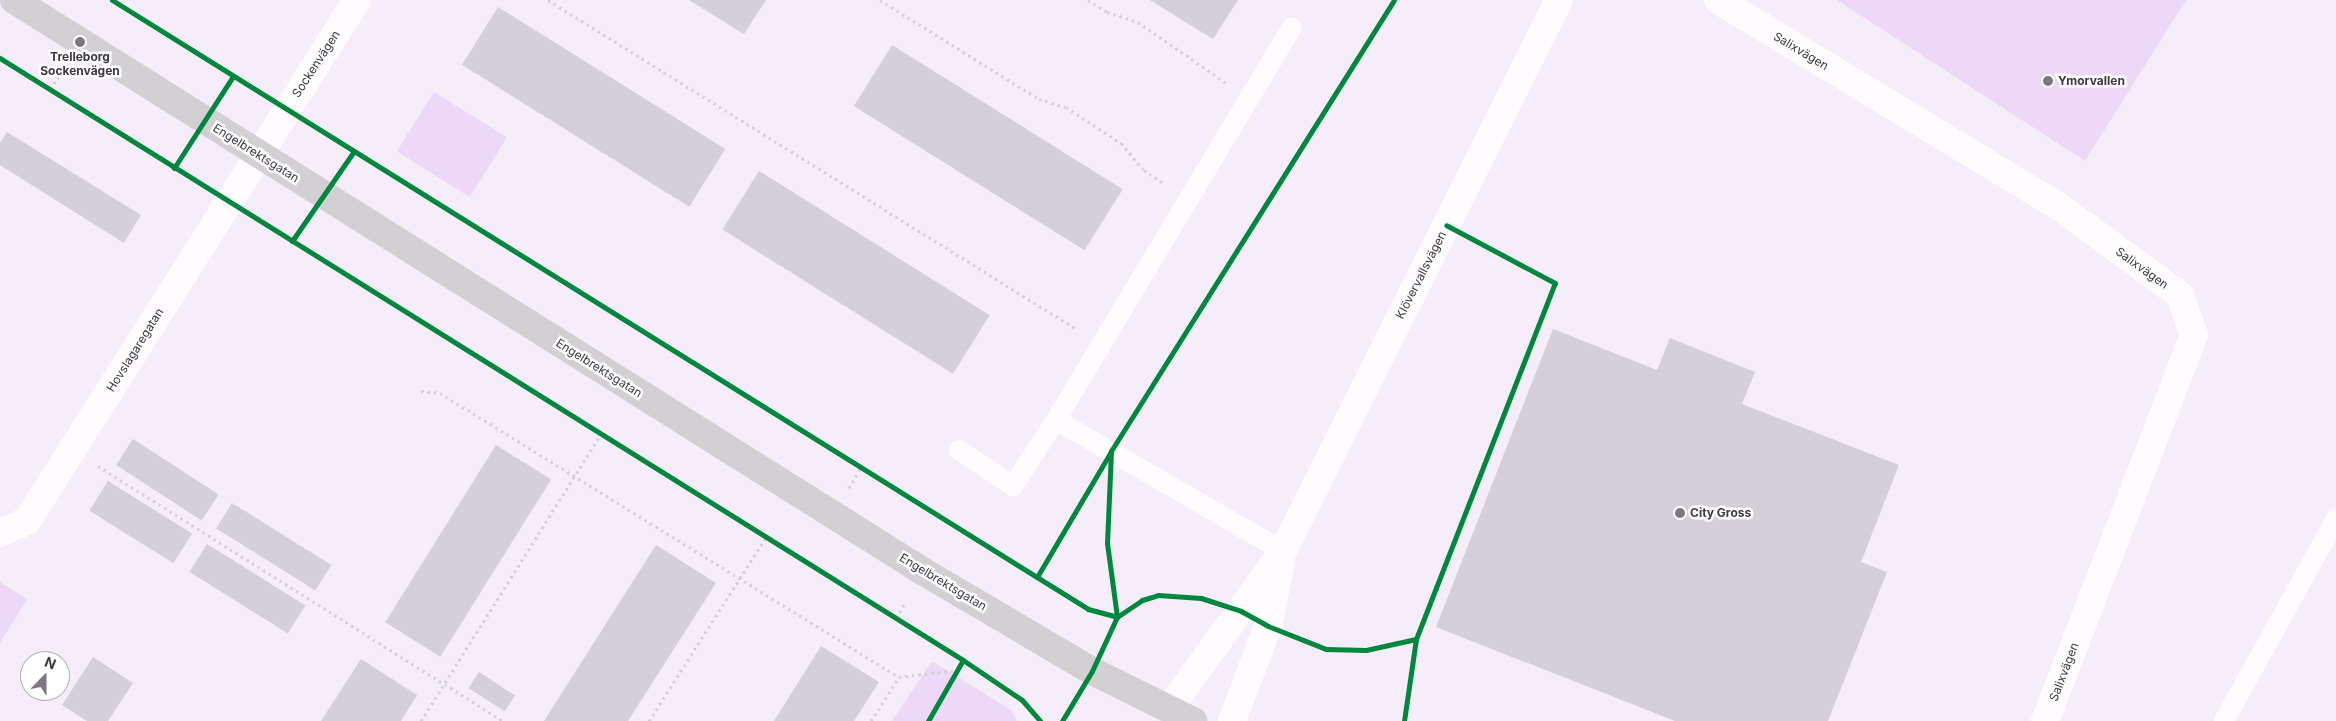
<!DOCTYPE html>
<html>
<head>
<meta charset="utf-8">
<style>
  body { margin:0 }
  #map { position:relative; width:2336px; height:721px; overflow:hidden; background:#f5edf9; font-family:Inter,sans-serif }
  div>[style] { position:absolute }
  .green>* { inset:0; background:#edd8f8; transform-origin:0 0 }
  .building>* { inset:0; background:#d5cfd8; transform-origin:0 0 }
  .path>* { height:3px; margin-top:-1.5px; transform-origin:0; background:repeating-linear-gradient(90deg,#d4d1d5 0 2.5px,transparent 0 6.5px) }
  .lane>* { height:20px; margin:-10px; padding:0 10px; transform-origin:10px; border-radius:10px; background:#fefcfe }
  .street>* { height:28px; margin:-14px; padding:0 14px; transform-origin:14px; border-radius:14px; background:#fefcfe }
  .secondary>* { height:28px; margin:-14px; padding:0 14px; transform-origin:14px; border-radius:14px; background:#d3d0d4 }
  .cycleway>* { height:5px; margin:-2.5px; padding:0 2.5px; transform-origin:2.5px; border-radius:2.5px; background:#00873e }
  .dots>* { width:14px; height:14px; translate:-50% -50%; box-sizing:border-box; border:2px solid #fff; border-radius:50% }
  span { translate:-50% -50%; white-space:nowrap; text-align:center; line-height:1.15; -webkit-text-stroke:5px #fff; paint-order:stroke }
  .street-label { font-size:12px; color:#3e3841 }
  .poi-label { font-size:12px; color:#3e3841; font-weight:700 }
  .left { translate:0 -50%; text-align:left }
  .north { position:absolute; left:20px; top:651px; width:50px; height:50px; box-sizing:border-box; background:#fff; border:1px solid #b2afb3; border-radius:50%; rotate:22deg; font-size:14px; font-weight:700; line-height:20px; text-align:center; color:#3e3841 }
  .north::after { content:''; display:block; margin:auto; width:18px; height:22px; background:#7e7781; clip-path:polygon(50% 0,100% 100%,50% 72%,0 100%) }
</style>
</head>
<body>
<div id="map">
  <div class="green">
    <i style="clip-path:polygon(1837px 0,2186px 0,2085px 161px)"></i>
    <i style="left:434px;top:92px;width:86px;height:70px;rotate:32deg"></i>
    <i style="clip-path:polygon(0 582px,27px 599px,0 643px)"></i>
    <i style="clip-path:polygon(932px 661px,1011px 710px,1017px 721px,892px 721px)"></i>
  </div>
  <div class="building">
    <i style="clip-path:polygon(689px 0,766px 0,744px 34px)"></i>
    <i style="clip-path:polygon(1150px 0,1238px 0,1213px 39px)"></i>
    <i style="left:498px;top:7px;width:268px;height:68px;rotate:32deg"></i>
    <i style="left:892px;top:45px;width:272px;height:72px;rotate:32deg"></i>
    <i style="clip-path:polygon(7px 132px,141px 215px,124px 243px,0 165px,0 143px)"></i>
    <i style="left:759px;top:171px;width:272px;height:69px;rotate:32deg"></i>
    <i style="clip-path:polygon(1553px 329px,1657px 370px,1670px 338px,1755px 372px,1742px 404px,1899px 465px,1861px 562px,1887px 572px,1828px 721px,1675px 721px,1436px 627px)"></i>
    <i style="left:133px;top:439px;width:102px;height:31px;rotate:33deg"></i>
    <i style="left:496px;top:445px;width:65px;height:209px;rotate:32deg"></i>
    <i style="left:108px;top:481px;width:99px;height:35px;rotate:32deg"></i>
    <i style="left:232px;top:503px;width:117px;height:30px;rotate:32deg"></i>
    <i style="left:207px;top:544px;width:116px;height:33px;rotate:32deg"></i>
    <i style="clip-path:polygon(656px 545px,716px 583px,628px 721px,544px 721px)"></i>
    <i style="clip-path:polygon(821px 646px,879px 682px,854px 721px,774px 721px)"></i>
    <i style="clip-path:polygon(93px 657px,133px 683px,108px 721px,87px 721px,62px 705px)"></i>
    <i style="clip-path:polygon(361px 659px,417px 695px,401px 721px,321px 721px)"></i>
    <i style="left:479px;top:672px;width:43px;height:19px;rotate:33deg"></i>
  </div>
  <div class="path">
    <i style="left:548px;top:0;width:624px;rotate:31.91deg"></i>
    <i style="left:880px;top:0;width:187px;rotate:31.9deg"></i>
    <i style="left:1039px;top:99px;width:28px;rotate:17deg"></i>
    <i style="left:1066px;top:107px;width:66px;rotate:33.2deg"></i>
    <i style="left:1121px;top:143px;width:35px;rotate:50deg"></i>
    <i style="left:1144px;top:170px;width:25px;rotate:34deg"></i>
    <i style="left:1088px;top:0;width:22px;rotate:32deg"></i>
    <i style="left:1107px;top:12px;width:33px;rotate:18deg"></i>
    <i style="left:1138px;top:22px;width:107px;rotate:34.7deg"></i>
    <i style="left:50px;top:89px;width:25px;rotate:-56deg"></i>
    <i style="left:421px;top:391px;width:19px;rotate:6deg"></i>
    <i style="left:440px;top:393px;width:540px;rotate:31.75deg"></i>
    <i style="left:98px;top:466px;width:479px;rotate:32.2deg"></i>
    <i style="left:849px;top:488px;width:24px;rotate:-60deg"></i>
    <i style="left:896px;top:618px;width:17px;rotate:-59deg"></i>
    <i style="left:421px;top:721px;width:339px;rotate:-57.9deg"></i>
    <i style="left:649px;top:721px;width:218px;rotate:-57.5deg"></i>
    <i style="left:871px;top:721px;width:52px;rotate:-57.5deg"></i>
    <i style="left:899px;top:677px;width:58px;rotate:-6.9deg"></i>
  </div>
  <div class="lane">
    <i style="left:959px;top:450px;width:65px;rotate:33.7deg"></i>
    <i style="left:1013px;top:486px;width:79px;rotate:-56.9deg"></i>
    <i style="left:1283px;top:551px;width:262px;rotate:-150deg"></i>
    <i style="left:1056px;top:420px;width:458px;rotate:-59deg"></i>
    <i style="left:2224px;top:721px;width:231px;rotate:-61deg"></i>
  </div>
  <div class="street">
    <i style="left:1718px;top:0;width:398px;rotate:31.2deg"></i>
    <i style="left:2058px;top:206px;width:151px;rotate:36.1deg"></i>
    <i style="left:2180px;top:295px;width:42px;rotate:70.7deg"></i>
    <i style="left:2194px;top:335px;width:414px;rotate:111.1deg"></i>
    <i style="left:0;top:533px;width:30px;rotate:-24deg"></i>
    <i style="left:27px;top:521px;width:617px;rotate:-57.65deg"></i>
    <i style="left:1169px;top:709px;width:195px;rotate:-54.2deg"></i>
    <i style="left:1283px;top:551px;width:616px;rotate:-63.39deg"></i>
    <i style="left:1232px;top:721px;width:102px;rotate:-69.2deg"></i>
    <i style="left:1268px;top:626px;width:65px;rotate:-78.5deg"></i>
  </div>
  <div class="secondary">
    <i style="left:14px;top:0;width:1075px;rotate:32.15deg"></i>
    <i style="left:924px;top:572px;width:195px;rotate:30.5deg"></i>
    <i style="left:1092px;top:671px;width:113px;rotate:26.3deg"></i>
  </div>
  <div class="cycleway">
    <i style="left:112px;top:0;width:1150px;rotate:31.96deg"></i>
    <i style="left:1088px;top:609px;width:30px;rotate:15deg"></i>
    <i style="left:1117px;top:617px;width:30px;rotate:-34deg"></i>
    <i style="left:1142px;top:600px;width:17px;rotate:-17deg"></i>
    <i style="left:1158px;top:595px;width:43px;rotate:4deg"></i>
    <i style="left:1201px;top:598px;width:42px;rotate:18deg"></i>
    <i style="left:1241px;top:611px;width:31px;rotate:29deg"></i>
    <i style="left:1268px;top:626px;width:62px;rotate:21.6deg"></i>
    <i style="left:1326px;top:649px;width:40px;rotate:1.4deg"></i>
    <i style="left:1366px;top:650px;width:51px;rotate:-12.4deg"></i>
    <i style="left:0;top:58px;width:1136px;rotate:32.01deg"></i>
    <i style="left:963px;top:660px;width:71px;rotate:34.1deg"></i>
    <i style="left:1022px;top:700px;width:28px;rotate:49deg"></i>
    <i style="left:174px;top:168px;width:109px;rotate:-57.3deg"></i>
    <i style="left:292px;top:241px;width:109px;rotate:-55.4deg"></i>
    <i style="left:1037px;top:577px;width:144px;rotate:-59.5deg"></i>
    <i style="left:928px;top:721px;width:70px;rotate:-60.2deg"></i>
    <i style="left:1062px;top:721px;width:58px;rotate:-59deg"></i>
    <i style="left:1092px;top:671px;width:60px;rotate:-65.2deg"></i>
    <i style="left:1117px;top:617px;width:75px;rotate:-97.7deg"></i>
    <i style="left:1107px;top:543px;width:92px;rotate:-87.5deg"></i>
    <i style="left:1111px;top:451px;width:532px;rotate:-57.89deg"></i>
    <i style="left:1404px;top:721px;width:83px;rotate:-81.7deg"></i>
    <i style="left:1416px;top:639px;width:382px;rotate:-68.7deg"></i>
    <i style="left:1555px;top:283px;width:123px;rotate:-152deg"></i>
  </div>
  <div class="dots">
    <i style="left:80px;top:42px;background:#7e7781"></i>
    <i style="left:2048px;top:81px;background:#7e7781"></i>
    <i style="left:1680px;top:513px;background:#7e7781"></i>
  </div>
  <div class="street-label">
    <span style="left:1801px;top:51px;rotate:31deg">Salixvägen</span>
    <span style="left:316px;top:64px;rotate:-57deg">Sockenvägen</span>
    <span style="left:256px;top:153px;rotate:32deg">Engelbrektsgatan</span>
    <span style="left:2142px;top:268px;rotate:36deg">Salixvägen</span>
    <span style="left:1421px;top:275px;rotate:-63deg">Klövervallsvägen</span>
    <span style="left:135px;top:350px;rotate:-58deg">Hovslagaregatan</span>
    <span style="left:599px;top:368px;rotate:32deg">Engelbrektsgatan</span>
    <span style="left:943px;top:582px;rotate:31deg">Engelbrektsgatan</span>
    <span style="left:2064px;top:672px;rotate:-69deg">Salixvägen</span>
  </div>
  <div class="poi-label">
    <span style="left:80px;top:64px">Trelleborg<br>Sockenvägen</span>
    <span class="left" style="left:2058px;top:81px">Ymorvallen</span>
    <span class="left" style="left:1690px;top:513px">City Gross</span>
  </div>
  <div class="north">N</div>
</div>
</body>
</html>
